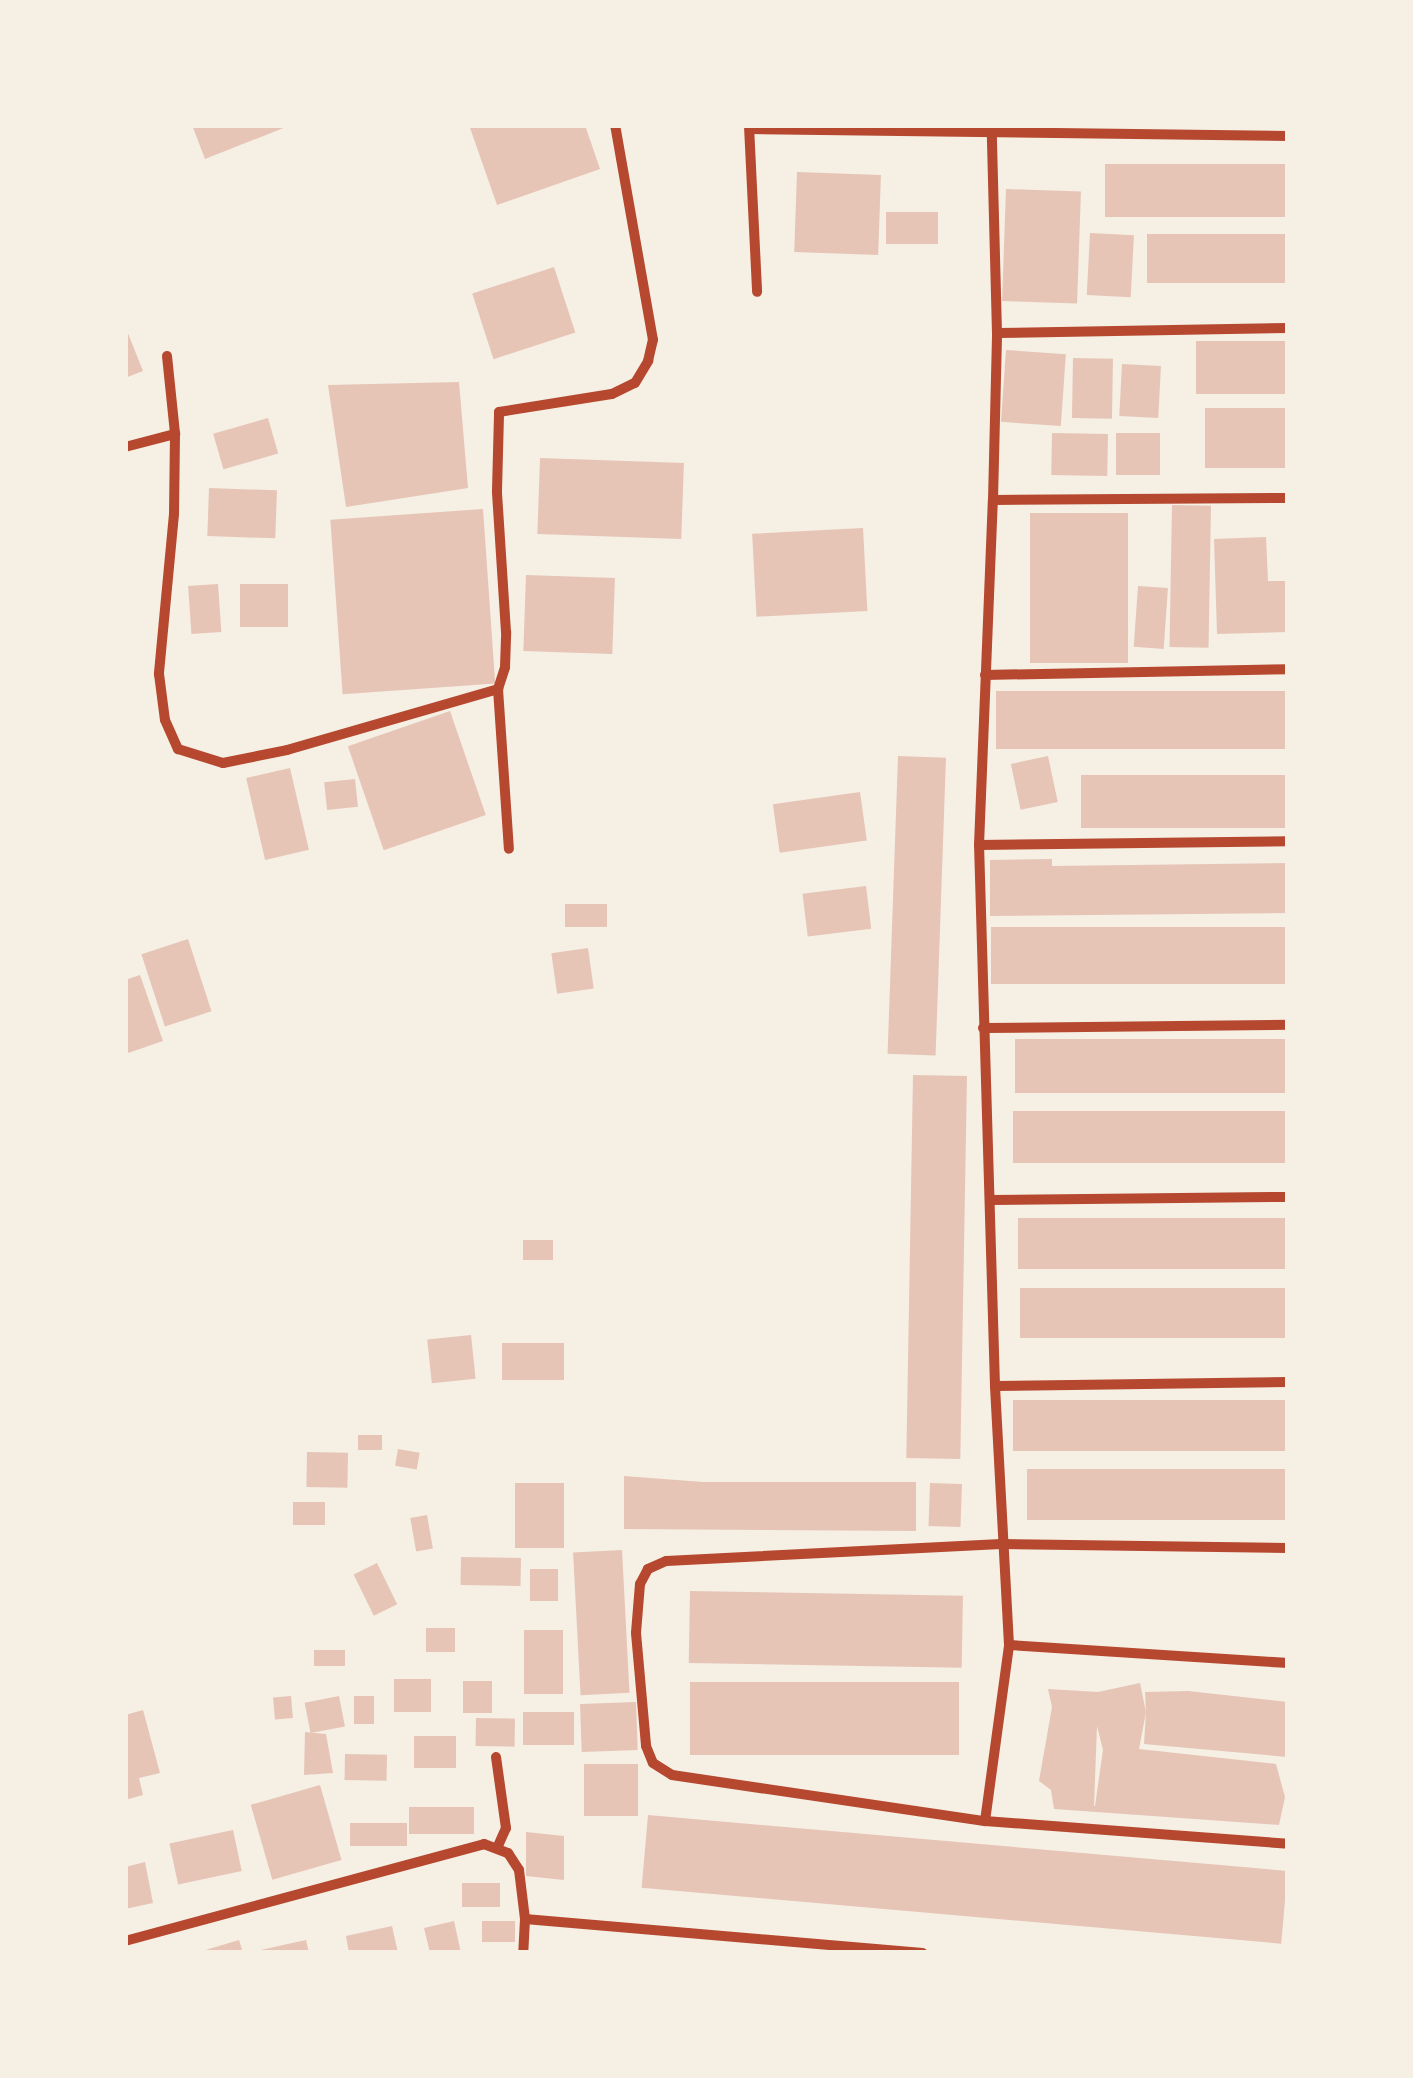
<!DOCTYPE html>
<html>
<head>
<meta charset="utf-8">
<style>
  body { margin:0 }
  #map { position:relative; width:1413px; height:2078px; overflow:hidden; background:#f6efe4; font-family:Commissioner,sans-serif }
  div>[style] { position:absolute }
  .building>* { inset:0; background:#e6c5b7; transform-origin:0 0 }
  .minor>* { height:10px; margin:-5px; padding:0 5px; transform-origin:5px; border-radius:5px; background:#b5482f }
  span { translate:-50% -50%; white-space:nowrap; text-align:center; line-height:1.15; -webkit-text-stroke:8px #f6efe4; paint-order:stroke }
  .frame { position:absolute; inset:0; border:128px solid #f6efe4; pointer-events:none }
</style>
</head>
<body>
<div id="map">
  <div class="building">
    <i style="clip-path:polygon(192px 125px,291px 125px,205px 159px)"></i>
    <i style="clip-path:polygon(469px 125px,585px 125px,600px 169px,497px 205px)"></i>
    <i style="left:1288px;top:164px;width:53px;height:183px;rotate:90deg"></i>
    <i style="left:797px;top:172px;width:84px;height:80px;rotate:2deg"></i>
    <i style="left:1006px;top:189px;width:75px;height:112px;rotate:2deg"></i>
    <i style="left:938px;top:212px;width:32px;height:52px;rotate:90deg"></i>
    <i style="left:1090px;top:233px;width:44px;height:62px;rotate:3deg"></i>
    <i style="left:1288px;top:234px;width:49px;height:141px;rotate:90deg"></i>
    <i style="left:554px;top:267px;width:69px;height:86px;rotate:72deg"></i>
    <i style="clip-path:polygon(125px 326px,143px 371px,125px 378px)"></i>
    <i style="left:1288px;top:341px;width:53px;height:92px;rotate:90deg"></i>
    <i style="left:1006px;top:350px;width:60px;height:72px;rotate:4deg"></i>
    <i style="left:1073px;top:358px;width:40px;height:60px;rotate:1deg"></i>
    <i style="left:1122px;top:364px;width:39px;height:52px;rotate:3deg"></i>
    <i style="clip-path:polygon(459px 382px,468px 488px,346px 507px,328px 385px)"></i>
    <i style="left:1288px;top:408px;width:60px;height:83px;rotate:90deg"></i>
    <i style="left:268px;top:418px;width:37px;height:57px;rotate:74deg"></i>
    <i style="left:1052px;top:433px;width:56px;height:42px;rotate:1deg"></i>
    <i style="left:1116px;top:433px;width:44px;height:42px"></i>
    <i style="left:540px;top:458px;width:144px;height:76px;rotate:2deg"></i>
    <i style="left:209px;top:488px;width:68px;height:48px;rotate:2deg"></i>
    <i style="left:1172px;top:505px;width:39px;height:142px;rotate:1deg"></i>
    <i style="left:483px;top:509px;width:175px;height:153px;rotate:86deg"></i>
    <i style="left:1030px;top:513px;width:98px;height:150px"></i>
    <i style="left:863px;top:528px;width:83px;height:111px;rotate:87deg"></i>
    <i style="clip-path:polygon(1266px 537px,1268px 581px,1288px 581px,1288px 632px,1217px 634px,1214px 539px)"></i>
    <i style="left:526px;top:575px;width:89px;height:76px;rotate:2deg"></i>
    <i style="left:218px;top:584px;width:48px;height:30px;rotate:86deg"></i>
    <i style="left:240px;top:584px;width:48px;height:43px"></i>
    <i style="left:1138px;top:586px;width:30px;height:61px;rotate:4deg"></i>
    <i style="left:996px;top:691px;width:292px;height:58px"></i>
    <i style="left:450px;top:711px;width:110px;height:108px;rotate:71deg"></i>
    <i style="left:898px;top:756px;width:48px;height:298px;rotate:2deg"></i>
    <i style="left:1048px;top:756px;width:47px;height:38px;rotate:78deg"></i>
    <i style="left:290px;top:768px;width:84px;height:45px;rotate:77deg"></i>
    <i style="left:1288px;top:775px;width:53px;height:207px;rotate:90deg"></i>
    <i style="left:355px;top:779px;width:28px;height:31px;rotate:84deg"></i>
    <i style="left:860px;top:792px;width:49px;height:88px;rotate:82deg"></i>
    <i style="clip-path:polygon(1052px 859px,1052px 866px,1288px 863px,1288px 913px,990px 916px,990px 860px)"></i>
    <i style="left:866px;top:886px;width:43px;height:64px;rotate:83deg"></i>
    <i style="left:565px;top:904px;width:42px;height:23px"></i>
    <i style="left:1288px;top:927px;width:57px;height:297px;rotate:90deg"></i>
    <i style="left:188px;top:939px;width:76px;height:49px;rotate:72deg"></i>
    <i style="left:588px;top:948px;width:41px;height:37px;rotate:82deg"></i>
    <i style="clip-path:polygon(140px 975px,163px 1041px,125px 1054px,125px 980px)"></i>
    <i style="left:1015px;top:1039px;width:273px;height:54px"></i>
    <i style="left:913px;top:1075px;width:54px;height:383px;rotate:1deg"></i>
    <i style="left:1013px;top:1111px;width:275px;height:52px"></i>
    <i style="left:1018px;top:1218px;width:270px;height:51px"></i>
    <i style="left:523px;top:1240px;width:30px;height:20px"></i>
    <i style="left:1020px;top:1288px;width:268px;height:50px"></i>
    <i style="left:471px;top:1335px;width:44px;height:44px;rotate:84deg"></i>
    <i style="left:502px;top:1343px;width:62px;height:37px"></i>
    <i style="left:1288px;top:1400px;width:51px;height:275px;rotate:90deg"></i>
    <i style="left:358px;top:1435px;width:24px;height:15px"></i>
    <i style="left:398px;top:1449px;width:22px;height:17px;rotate:10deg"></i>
    <i style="left:307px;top:1452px;width:41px;height:35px;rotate:1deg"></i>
    <i style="left:1027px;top:1469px;width:261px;height:51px"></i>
    <i style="clip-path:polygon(624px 1476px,703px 1482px,916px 1482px,916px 1531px,624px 1529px)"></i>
    <i style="left:515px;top:1483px;width:49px;height:65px"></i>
    <i style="left:930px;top:1483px;width:32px;height:43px;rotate:2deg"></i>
    <i style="left:293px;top:1502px;width:32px;height:23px"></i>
    <i style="left:427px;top:1515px;width:34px;height:17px;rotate:80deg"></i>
    <i style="left:622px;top:1550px;width:143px;height:49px;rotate:87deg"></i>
    <i style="left:461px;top:1557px;width:60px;height:28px;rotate:1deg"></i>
    <i style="left:377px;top:1563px;width:46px;height:26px;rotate:64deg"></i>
    <i style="left:530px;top:1569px;width:28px;height:32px"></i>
    <i style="left:690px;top:1591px;width:273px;height:72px;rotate:1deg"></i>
    <i style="left:426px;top:1628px;width:29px;height:24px"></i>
    <i style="left:524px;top:1630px;width:39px;height:64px"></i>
    <i style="left:314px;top:1650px;width:31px;height:16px"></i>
    <i style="left:394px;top:1679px;width:37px;height:33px"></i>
    <i style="left:463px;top:1681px;width:29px;height:32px"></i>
    <i style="left:690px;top:1682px;width:269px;height:73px"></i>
    <i style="clip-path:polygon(evenodd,1140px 1683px,1146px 1712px,1145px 1692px,1188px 1691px,1288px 1702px,1288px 1757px,1144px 1744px,1146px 1712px,1139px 1749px,1276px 1764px,1285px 1797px,1279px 1825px,1054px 1809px,1051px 1790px,1039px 1781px,1052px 1707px,1048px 1689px,1098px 1692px,1140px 1683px,1097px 1726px,1103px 1750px,1095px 1806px,1094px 1806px,1097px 1726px)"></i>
    <i style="left:291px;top:1696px;width:22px;height:18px;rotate:85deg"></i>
    <i style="left:339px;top:1696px;width:31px;height:35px;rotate:79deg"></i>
    <i style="left:354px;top:1696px;width:20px;height:28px"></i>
    <i style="left:636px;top:1702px;width:48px;height:56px;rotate:88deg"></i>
    <i style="clip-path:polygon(143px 1710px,160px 1773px,139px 1778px,143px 1795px,125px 1800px,125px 1715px)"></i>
    <i style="left:523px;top:1712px;width:51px;height:33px"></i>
    <i style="left:476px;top:1718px;width:39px;height:28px;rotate:1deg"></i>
    <i style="clip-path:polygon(305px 1732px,326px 1734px,333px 1773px,304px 1775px)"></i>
    <i style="left:414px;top:1736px;width:42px;height:32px"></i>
    <i style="left:345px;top:1754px;width:42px;height:26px;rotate:1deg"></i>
    <i style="left:584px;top:1764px;width:54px;height:52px"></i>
    <i style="left:320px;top:1785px;width:78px;height:72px;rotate:74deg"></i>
    <i style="left:409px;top:1807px;width:65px;height:27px"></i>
    <i style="left:648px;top:1815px;width:642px;height:73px;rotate:5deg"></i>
    <i style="left:350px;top:1823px;width:57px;height:23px"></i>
    <i style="left:233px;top:1830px;width:42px;height:65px;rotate:78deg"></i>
    <i style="clip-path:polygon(526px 1832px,564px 1836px,564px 1880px,526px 1876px)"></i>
    <i style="clip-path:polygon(145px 1862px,153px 1903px,125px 1909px,125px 1867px)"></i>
    <i style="left:462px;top:1883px;width:38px;height:24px"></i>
    <i style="clip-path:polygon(454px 1921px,461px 1953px,430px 1953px,424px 1928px)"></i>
    <i style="left:482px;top:1921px;width:33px;height:21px"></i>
    <i style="clip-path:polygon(392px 1926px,398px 1953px,349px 1953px,346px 1936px)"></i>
    <i style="clip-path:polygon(239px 1940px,243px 1953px,199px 1953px,199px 1952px)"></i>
    <i style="clip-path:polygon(306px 1940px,309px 1953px,257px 1953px,256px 1951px)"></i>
  </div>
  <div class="minor">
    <i style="left:749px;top:126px;width:166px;rotate:87.2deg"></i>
    <i style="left:750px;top:129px;width:538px;rotate:0.75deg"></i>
    <i style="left:997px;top:333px;width:291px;rotate:-1deg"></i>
    <i style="left:167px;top:356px;width:78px;rotate:84.1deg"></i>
    <i style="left:175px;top:434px;width:80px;rotate:90.7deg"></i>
    <i style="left:174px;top:514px;width:161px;rotate:95.4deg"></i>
    <i style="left:159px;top:674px;width:46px;rotate:82.6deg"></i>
    <i style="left:165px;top:720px;width:32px;rotate:66deg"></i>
    <i style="left:178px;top:749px;width:47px;rotate:17.3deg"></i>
    <i style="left:223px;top:763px;width:65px;rotate:-11.5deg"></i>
    <i style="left:287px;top:750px;width:220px;rotate:-16.1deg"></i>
    <i style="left:498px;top:689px;width:23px;rotate:-72deg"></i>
    <i style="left:505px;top:667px;width:35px;rotate:-88deg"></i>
    <i style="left:506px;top:632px;width:141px;rotate:-93.7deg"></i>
    <i style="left:497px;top:491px;width:79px;rotate:-88.5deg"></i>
    <i style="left:499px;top:412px;width:114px;rotate:-9.1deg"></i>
    <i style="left:612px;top:394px;width:25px;rotate:-26deg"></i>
    <i style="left:635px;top:383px;width:26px;rotate:-59deg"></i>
    <i style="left:648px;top:361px;width:22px;rotate:-77deg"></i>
    <i style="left:653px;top:340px;width:218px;rotate:-100deg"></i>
    <i style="left:125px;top:447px;width:52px;rotate:-14.6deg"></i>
    <i style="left:993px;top:500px;width:295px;rotate:-0.4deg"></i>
    <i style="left:985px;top:675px;width:303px;rotate:-1.1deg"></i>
    <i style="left:498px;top:689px;width:160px;rotate:86.1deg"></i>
    <i style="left:979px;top:845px;width:309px;rotate:-0.7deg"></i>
    <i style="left:983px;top:1028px;width:305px;rotate:-0.6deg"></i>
    <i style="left:991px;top:1200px;width:297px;rotate:-0.6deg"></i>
    <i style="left:995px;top:1386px;width:293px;rotate:-0.8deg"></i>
    <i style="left:1288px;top:1548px;width:287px;rotate:-179.2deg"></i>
    <i style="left:1001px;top:1544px;width:335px;rotate:177.1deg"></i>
    <i style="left:666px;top:1561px;width:20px;rotate:156deg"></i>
    <i style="left:648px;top:1569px;width:17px;rotate:118deg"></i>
    <i style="left:640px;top:1584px;width:49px;rotate:94.7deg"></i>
    <i style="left:636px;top:1633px;width:113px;rotate:84.9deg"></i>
    <i style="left:646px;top:1746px;width:18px;rotate:68deg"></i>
    <i style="left:653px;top:1763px;width:22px;rotate:32deg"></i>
    <i style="left:672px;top:1775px;width:316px;rotate:8.4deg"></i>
    <i style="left:985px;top:1821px;width:304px;rotate:4.3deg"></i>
    <i style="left:1009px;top:1645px;width:280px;rotate:3.7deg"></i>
    <i style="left:496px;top:1757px;width:72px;rotate:82deg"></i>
    <i style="left:506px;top:1828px;width:20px;rotate:114deg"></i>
    <i style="left:985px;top:1821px;width:178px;rotate:-82.2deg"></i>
    <i style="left:1009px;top:1645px;width:259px;rotate:-93.1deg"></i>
    <i style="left:995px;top:1386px;width:541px;rotate:-91.69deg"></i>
    <i style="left:979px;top:845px;width:345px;rotate:-87.7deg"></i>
    <i style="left:993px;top:500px;width:167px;rotate:-88.6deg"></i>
    <i style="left:997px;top:333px;width:197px;rotate:-91.5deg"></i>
    <i style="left:992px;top:136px;width:12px;rotate:-70deg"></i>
    <i style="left:525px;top:1919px;width:399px;rotate:4.9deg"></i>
    <i style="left:125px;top:1941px;width:372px;rotate:-15.1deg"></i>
    <i style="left:484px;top:1844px;width:26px;rotate:21deg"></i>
    <i style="left:508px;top:1853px;width:20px;rotate:57deg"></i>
    <i style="left:519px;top:1870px;width:49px;rotate:83deg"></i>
    <i style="left:525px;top:1919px;width:34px;rotate:93deg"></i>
  </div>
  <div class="frame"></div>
</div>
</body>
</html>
